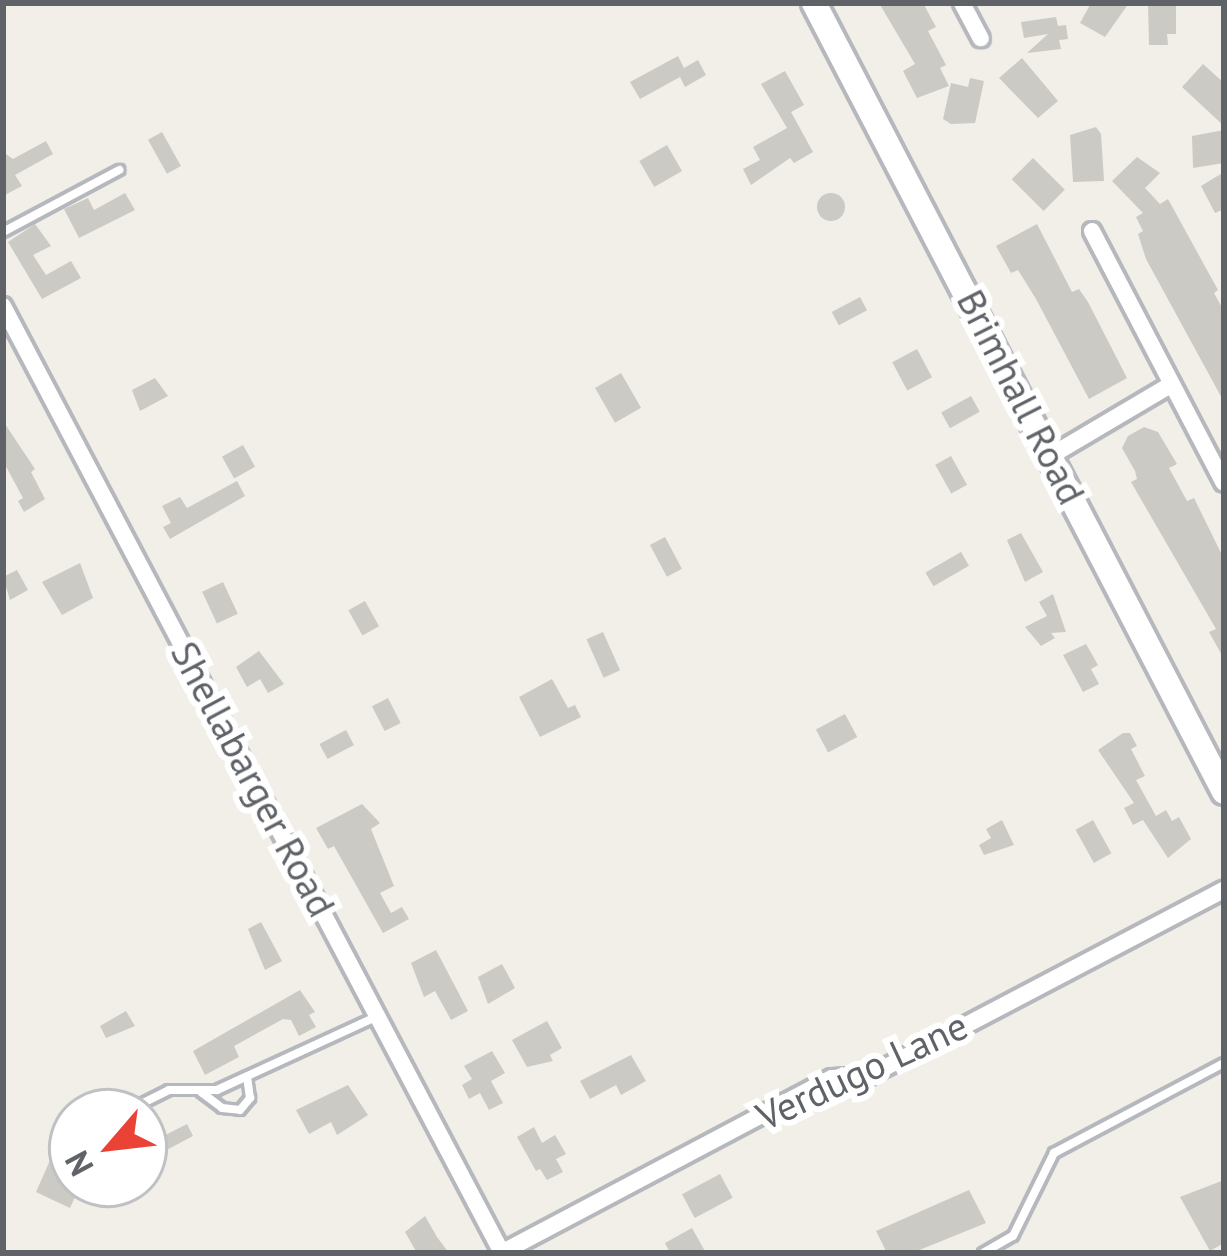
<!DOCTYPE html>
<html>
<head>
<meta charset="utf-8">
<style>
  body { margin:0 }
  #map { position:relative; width:1227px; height:1256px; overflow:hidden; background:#f1efe8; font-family:"PT Sans",sans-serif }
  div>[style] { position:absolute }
  .building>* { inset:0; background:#cccac5; transform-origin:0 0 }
  .round { border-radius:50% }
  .roads { filter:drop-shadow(3px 0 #b5b8bc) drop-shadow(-3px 0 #b5b8bc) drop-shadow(0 3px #b5b8bc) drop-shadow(0 -3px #b5b8bc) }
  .lane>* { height:8px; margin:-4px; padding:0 4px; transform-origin:4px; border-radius:4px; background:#fff }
  .street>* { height:16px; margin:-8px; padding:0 8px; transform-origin:8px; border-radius:8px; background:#fff }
  .secondary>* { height:24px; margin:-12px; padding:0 12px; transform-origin:12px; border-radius:12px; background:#fff }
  span { translate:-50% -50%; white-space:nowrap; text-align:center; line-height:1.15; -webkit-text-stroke:12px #fff; paint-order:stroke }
  .street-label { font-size:39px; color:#5f6368 }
  .frame { position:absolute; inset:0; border:6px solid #5f6368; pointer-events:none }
  .north { position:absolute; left:48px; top:1088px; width:120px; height:120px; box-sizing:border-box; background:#fff; border:3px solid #bfc1c3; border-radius:50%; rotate:242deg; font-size:33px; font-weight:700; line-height:48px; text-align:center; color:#5f6368 }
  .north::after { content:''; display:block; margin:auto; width:42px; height:54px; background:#ea4335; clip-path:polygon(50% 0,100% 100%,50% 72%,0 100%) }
</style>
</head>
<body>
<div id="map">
  <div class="building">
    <i style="clip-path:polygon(879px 3px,923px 3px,936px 27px,928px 31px,946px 65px,940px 68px,949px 86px,917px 98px,903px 71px,915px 64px)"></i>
    <i style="clip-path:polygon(1091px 3px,1129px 3px,1105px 37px,1080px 23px)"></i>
    <i style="clip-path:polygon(1148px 3px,1176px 6px,1176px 34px,1167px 34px,1168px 45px,1149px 45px)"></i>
    <i style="clip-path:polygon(1056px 17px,1058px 26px,1066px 25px,1068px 39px,1059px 40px,1061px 49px,1027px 53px,1048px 34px,1024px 38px,1021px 22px)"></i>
    <i style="clip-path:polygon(678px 56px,684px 68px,698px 60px,706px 75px,685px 87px,680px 77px,640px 99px,630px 82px)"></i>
    <i style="clip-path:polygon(1022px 58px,1058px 101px,1038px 118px,999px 78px)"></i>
    <i style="clip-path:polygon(1203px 64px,1224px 83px,1224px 126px,1182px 87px)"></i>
    <i style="clip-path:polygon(785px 71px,804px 105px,791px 112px,813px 152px,794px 163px,790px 158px,751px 185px,743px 169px,760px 160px,753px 147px,787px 128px,761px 84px)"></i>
    <i style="clip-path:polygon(970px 78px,984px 81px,975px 123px,951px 124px,943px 119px,951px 83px,968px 87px)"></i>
    <i style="clip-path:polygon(1096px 127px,1101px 134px,1104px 181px,1073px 182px,1070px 135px)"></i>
    <i style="clip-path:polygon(1224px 130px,1224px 163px,1193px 168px,1192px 136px)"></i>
    <i style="left:162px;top:132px;width:39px;height:16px;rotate:61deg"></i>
    <i style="clip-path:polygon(46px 141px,53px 154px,15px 175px,22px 186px,3px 196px,3px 152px,13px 159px)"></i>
    <i style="left:667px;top:145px;width:30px;height:32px;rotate:60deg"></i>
    <i style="clip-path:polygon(1137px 157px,1160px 173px,1145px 188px,1160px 204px,1168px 199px,1218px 290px,1214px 293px,1224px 311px,1224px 402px,1146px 259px,1138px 234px,1143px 231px,1136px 217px,1143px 213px,1112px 181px)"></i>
    <i style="left:1033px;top:158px;width:45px;height:30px;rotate:45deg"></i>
    <i style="clip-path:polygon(1224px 172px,1224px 209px,1215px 213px,1201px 186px)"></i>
    <i class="round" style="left:817px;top:193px;width:28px;height:28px"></i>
    <i style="clip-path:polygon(125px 193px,135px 210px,79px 238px,64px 209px,88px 198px,94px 210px)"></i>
    <i style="clip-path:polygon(35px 224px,51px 246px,33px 255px,46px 275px,71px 261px,81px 278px,42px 299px,8px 242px)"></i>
    <i style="clip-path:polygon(1037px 224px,1072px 292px,1079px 289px,1088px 302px,1127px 378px,1089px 399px,1036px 299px,1018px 270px,1011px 273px,996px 246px)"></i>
    <i style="left:860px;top:297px;width:15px;height:32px;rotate:62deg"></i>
    <i style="left:917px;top:349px;width:32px;height:28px;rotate:62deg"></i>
    <i style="left:621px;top:373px;width:40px;height:30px;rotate:60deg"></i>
    <i style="clip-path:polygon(155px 378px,168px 396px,140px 411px,132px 390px)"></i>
    <i style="left:971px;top:396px;width:18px;height:34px;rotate:61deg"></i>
    <i style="clip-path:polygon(3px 421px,35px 469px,31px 472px,45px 499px,24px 512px,18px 501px,23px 498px,3px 461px)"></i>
    <i style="clip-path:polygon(1144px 427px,1158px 432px,1177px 464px,1169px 468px,1187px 501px,1194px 498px,1224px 559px,1224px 659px,1209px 632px,1216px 629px,1131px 482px,1137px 479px,1135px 471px,1122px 448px,1128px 436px)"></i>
    <i style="left:243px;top:445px;width:25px;height:24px;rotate:61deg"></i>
    <i style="left:951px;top:456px;width:33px;height:18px;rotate:61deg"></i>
    <i style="clip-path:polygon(237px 481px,245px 496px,170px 539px,163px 527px,171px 523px,162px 506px,180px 497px,187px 508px)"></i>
    <i style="clip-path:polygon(1021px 533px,1043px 572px,1025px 582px,1007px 540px)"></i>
    <i style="left:665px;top:537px;width:36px;height:17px;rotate:62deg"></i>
    <i style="left:961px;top:552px;width:16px;height:41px;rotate:60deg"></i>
    <i style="clip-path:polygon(80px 563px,93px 598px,62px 615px,42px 582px)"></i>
    <i style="clip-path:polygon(17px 570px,28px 590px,10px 600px,3px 577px)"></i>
    <i style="left:223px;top:582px;width:35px;height:23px;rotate:65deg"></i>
    <i style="clip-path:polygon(1053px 594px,1066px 632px,1051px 633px,1055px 638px,1041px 646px,1025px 627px,1047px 616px,1039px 602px)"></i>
    <i style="left:365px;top:601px;width:29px;height:19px;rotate:61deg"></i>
    <i style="left:603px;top:632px;width:42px;height:18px;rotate:66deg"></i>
    <i style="clip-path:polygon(1086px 644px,1098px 665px,1091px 669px,1099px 684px,1083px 692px,1063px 655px)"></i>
    <i style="clip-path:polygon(259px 651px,284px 684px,268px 693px,260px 679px,247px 687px,236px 667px)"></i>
    <i style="clip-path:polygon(552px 679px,568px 708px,575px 705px,581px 717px,540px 737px,519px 697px)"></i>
    <i style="left:388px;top:698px;width:28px;height:18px;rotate:63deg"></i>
    <i style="left:845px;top:714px;width:26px;height:33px;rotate:62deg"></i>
    <i style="left:346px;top:730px;width:17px;height:30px;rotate:62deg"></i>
    <i style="clip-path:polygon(1123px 733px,1130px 733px,1137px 746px,1131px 749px,1145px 776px,1136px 780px,1156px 816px,1166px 810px,1172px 821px,1179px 817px,1191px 839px,1168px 858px,1143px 820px,1133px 825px,1124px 808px,1134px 803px,1098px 750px)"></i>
    <i style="clip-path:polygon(362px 804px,380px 823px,371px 829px,394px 886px,380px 893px,391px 913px,402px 907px,409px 919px,383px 933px,334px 846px,328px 849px,316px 828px)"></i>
    <i style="clip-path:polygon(1002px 820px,1014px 845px,984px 855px,979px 845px,991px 838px,986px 829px)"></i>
    <i style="left:1093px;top:820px;width:38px;height:20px;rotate:61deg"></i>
    <i style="clip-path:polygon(261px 922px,282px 961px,265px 970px,248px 929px)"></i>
    <i style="clip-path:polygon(436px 950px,468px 1011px,451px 1020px,435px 991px,424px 997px,411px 963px)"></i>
    <i style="clip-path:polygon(502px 964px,515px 988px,488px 1004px,478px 977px)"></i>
    <i style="clip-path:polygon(300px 990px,315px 1012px,309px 1015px,316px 1027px,299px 1036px,291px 1020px,283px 1019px,234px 1046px,239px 1057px,205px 1075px,193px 1051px)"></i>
    <i style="clip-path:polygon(126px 1011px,135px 1026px,106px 1038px,100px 1026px)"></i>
    <i style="clip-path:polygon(547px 1021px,562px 1048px,550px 1055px,553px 1061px,527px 1067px,512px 1040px)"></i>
    <i style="clip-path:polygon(492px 1051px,505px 1073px,491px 1081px,503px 1103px,489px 1110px,480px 1093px,469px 1099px,462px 1085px,472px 1079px,464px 1066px)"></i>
    <i style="clip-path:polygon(631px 1055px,646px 1081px,621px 1095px,616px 1085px,590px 1099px,580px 1081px)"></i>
    <i style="clip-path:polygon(348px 1085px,368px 1115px,337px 1135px,331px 1122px,309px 1134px,296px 1110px)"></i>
    <i style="clip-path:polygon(187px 1124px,193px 1136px,144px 1162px,144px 1146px)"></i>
    <i style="clip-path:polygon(534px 1127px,542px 1143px,555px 1135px,566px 1154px,556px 1159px,563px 1172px,547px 1180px,540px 1169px,536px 1171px,517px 1137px)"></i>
    <i style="clip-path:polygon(51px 1158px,72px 1168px,72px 1184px,81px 1184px,70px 1208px,36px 1192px)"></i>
    <i style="left:720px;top:1174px;width:27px;height:43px;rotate:62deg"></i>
    <i style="clip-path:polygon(1224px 1180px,1224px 1243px,1210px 1251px,1180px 1197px)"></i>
    <i style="clip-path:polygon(969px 1190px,986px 1223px,912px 1253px,887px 1253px,876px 1231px)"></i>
    <i style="clip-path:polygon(425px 1216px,437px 1237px,449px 1253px,417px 1253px,405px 1232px)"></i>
    <i style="clip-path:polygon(692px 1228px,706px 1253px,670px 1253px,665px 1243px)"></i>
  </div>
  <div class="roads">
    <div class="lane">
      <i style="left:3px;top:232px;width:132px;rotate:-28.1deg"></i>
      <i style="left:201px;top:1092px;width:26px;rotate:37deg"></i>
      <i style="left:222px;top:1108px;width:18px;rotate:6deg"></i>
      <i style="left:240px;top:1110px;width:16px;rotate:-50deg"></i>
      <i style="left:250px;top:1098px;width:21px;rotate:-98deg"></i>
      <i style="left:125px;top:1112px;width:49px;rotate:-26.6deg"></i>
      <i style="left:169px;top:1090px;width:48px"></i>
      <i style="left:217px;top:1090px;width:175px;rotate:-24.7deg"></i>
      <i style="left:983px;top:1253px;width:34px;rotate:-30deg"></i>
      <i style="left:1013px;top:1236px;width:93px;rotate:-63.7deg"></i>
      <i style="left:1054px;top:1153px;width:192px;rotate:-27.9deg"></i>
    </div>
    <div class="street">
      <i style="left:962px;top:3px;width:40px;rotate:62deg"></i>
      <i style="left:1092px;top:231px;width:284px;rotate:62.4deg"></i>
      <i style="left:3px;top:306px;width:1070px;rotate:62.21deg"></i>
      <i style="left:1052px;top:455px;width:139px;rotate:-30.6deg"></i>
      <i style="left:501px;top:1253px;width:374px;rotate:-27.9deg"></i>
      <i style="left:832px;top:1078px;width:37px;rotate:-3deg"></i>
      <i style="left:869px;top:1076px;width:401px;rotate:-27.7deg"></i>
    </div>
    <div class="secondary">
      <i style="left:814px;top:3px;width:889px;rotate:62.54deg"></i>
    </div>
  </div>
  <div class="street-label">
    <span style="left:1021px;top:397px;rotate:63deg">Brimhall Road</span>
    <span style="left:253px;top:779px;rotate:62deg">Shellabarger Road</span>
    <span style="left:862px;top:1071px;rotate:-25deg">Verdugo Lane</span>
  </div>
  <div class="frame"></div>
  <div class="north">N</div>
</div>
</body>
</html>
